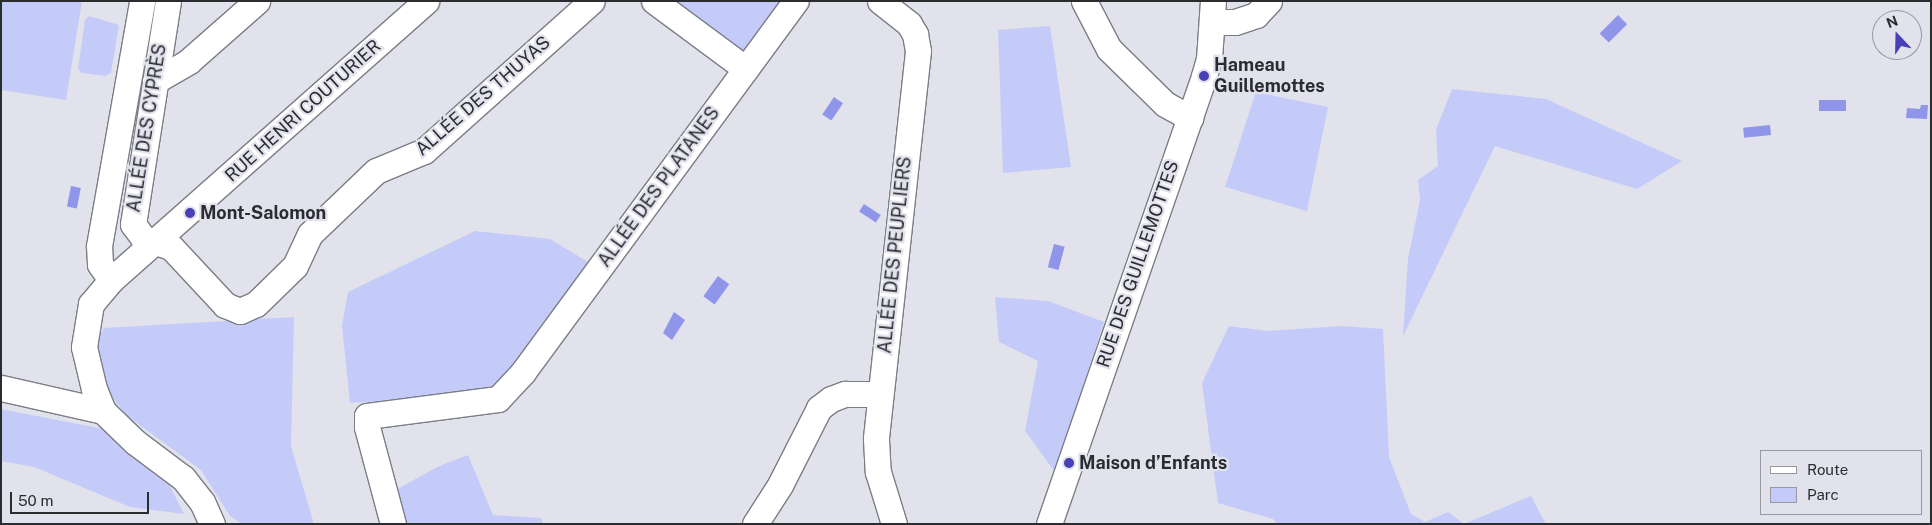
<!DOCTYPE html>
<html>
<head>
<meta charset="utf-8">
<style>
  body { margin:0 }
  #map { position:relative; width:1932px; height:525px; overflow:hidden; background:#e1e2ec; font-family:"Public Sans",sans-serif }
  div>[style] { position:absolute }
  .green>* { inset:0; background:#c5cbf9 }
  .water>* { inset:0; background:#8f96e9; transform-origin:0 0 }
  .roads { filter:drop-shadow(1px 0 #7b7d86) drop-shadow(-1px 0 #7b7d86) drop-shadow(0 1px #7b7d86) drop-shadow(0 -1px #7b7d86) }
  .minor>* { height:25px; margin:-12.5px; padding:0 12.5px; transform-origin:12.5px; border-radius:12.5px; background:#fff }
  .dots>* { width:14px; height:14px; translate:-50% -50%; box-sizing:border-box; border:2px solid #e1e2ec; border-radius:50% }
  span { translate:-50% -50%; white-space:nowrap; text-align:center; line-height:1.15; -webkit-text-stroke:4.5px #e1e2ec; paint-order:stroke }
  .poi-label { font-size:18px; color:#2b2c2f; font-weight:700 }
  .left { translate:0 -50%; text-align:left }
  .street-label { font-size:18px; color:#2b2c2f }
  .frame { position:absolute; inset:0; border:2px solid #2b2c2f; pointer-events:none }
  .legend { position:absolute; left:1760px; top:450px; width:162px; height:65px; box-sizing:border-box; background:#e1e2ec; border:1px solid #9899a0; margin:0; padding:6px 9px; list-style:none; font-size:15px; color:#2b2c2f }
  .legend li { display:flex; align-items:center; gap:10px; height:25px }
  .legend b { width:25px; border:1px solid #9899a0 }
  .north { position:absolute; left:1872px; top:10px; width:50px; height:50px; box-sizing:border-box; background:#e1e2ec; border:1px solid #9899a0; border-radius:50%; rotate:339deg; font-size:14px; font-weight:700; line-height:20px; text-align:center; color:#2b2c2f }
  .north::after { content:''; display:block; margin:auto; width:18px; height:22px; background:#4740b6; clip-path:polygon(50% 0,100% 100%,50% 72%,0 100%) }
  .scale { position:absolute; left:10px; top:492px; width:139px; height:22px; box-sizing:border-box; border:2px solid #2b2c2f; border-top:0; padding-left:6px; font-size:15px; line-height:18px; white-space:nowrap; color:#2b2c2f; -webkit-text-stroke:4px #e1e2ec; paint-order:stroke }
</style>
</head>
<body>
<div id="map">
  <div class="green">
    <i style="clip-path:polygon(1px 1px,82px 1px,66px 100px,1px 90px)"></i>
    <i style="clip-path:polygon(674px 1px,783px 1px,742px 52px)"></i>
    <i style="clip-path:polygon(89px 16px,119px 25px,111px 73px,105px 76px,82px 73px,78px 69px,85px 20px)"></i>
    <i style="clip-path:polygon(1050px 26px,1071px 167px,1003px 173px,998px 30px)"></i>
    <i style="clip-path:polygon(1452px 89px,1546px 99px,1682px 161px,1637px 189px,1495px 146px,1403px 336px,1408px 259px,1420px 200px,1418px 180px,1438px 166px,1436px 130px)"></i>
    <i style="clip-path:polygon(1256px 92px,1328px 107px,1307px 211px,1225px 187px)"></i>
    <i style="clip-path:polygon(475px 231px,550px 239px,588px 262px,492px 394px,350px 403px,342px 326px,348px 292px)"></i>
    <i style="clip-path:polygon(995px 297px,1048px 301px,1104px 322px,1055px 472px,1025px 431px,1038px 361px,999px 342px)"></i>
    <i style="clip-path:polygon(294px 317px,291px 446px,314px 524px,242px 524px,230px 516px,201px 470px,126px 415px,109px 393px,98px 368px,97px 339px,104px 328px)"></i>
    <i style="clip-path:polygon(1229px 326px,1267px 331px,1343px 326px,1383px 329px,1389px 457px,1411px 514px,1425px 522px,1448px 512px,1464px 524px,1277px 524px,1273px 519px,1218px 503px,1202px 383px)"></i>
    <i style="clip-path:polygon(1px 409px,104px 429px,167px 480px,184px 514px,130px 507px,34px 467px,1px 461px)"></i>
    <i style="clip-path:polygon(468px 455px,493px 515px,541px 518px,543px 524px,404px 524px,394px 491px,437px 467px)"></i>
    <i style="clip-path:polygon(1531px 496px,1546px 524px,1464px 524px)"></i>
  </div>
  <div class="water">
    <i style="left:1618px;top:15px;width:13px;height:26px;rotate:45deg"></i>
    <i style="left:834px;top:97px;width:11px;height:21px;rotate:34deg"></i>
    <i style="left:1819px;top:100px;width:27px;height:11px"></i>
    <i style="clip-path:polygon(1921px 105px,1928px 105px,1927px 119px,1906px 118px,1907px 108px,1920px 109px)"></i>
    <i style="left:1770px;top:125px;width:10px;height:27px;rotate:84deg"></i>
    <i style="left:71px;top:186px;width:10px;height:21px;rotate:11deg"></i>
    <i style="left:864px;top:204px;width:20px;height:9px;rotate:33deg"></i>
    <i style="left:1054px;top:244px;width:11px;height:24px;rotate:15deg"></i>
    <i style="left:718px;top:276px;width:14px;height:25px;rotate:36deg"></i>
    <i style="clip-path:polygon(674px 312px,685px 320px,672px 340px,663px 333px)"></i>
  </div>
  <div class="roads">
    <div class="minor">
      <i style="left:168px;top:1px;width:226px;rotate:98.9deg"></i>
      <i style="left:133px;top:224px;width:17px;rotate:54deg"></i>
      <i style="left:143px;top:238px;width:29px;rotate:18deg"></i>
      <i style="left:171px;top:247px;width:79px;rotate:47deg"></i>
      <i style="left:225px;top:305px;width:16px;rotate:22deg"></i>
      <i style="left:240px;top:311px;width:17px;rotate:-24deg"></i>
      <i style="left:256px;top:304px;width:54px;rotate:-44.3deg"></i>
      <i style="left:295px;top:266px;width:35px;rotate:-65deg"></i>
      <i style="left:310px;top:234px;width:91px;rotate:-43.7deg"></i>
      <i style="left:376px;top:171px;width:52px;rotate:-22.6deg"></i>
      <i style="left:424px;top:151px;width:225px;rotate:-41.8deg"></i>
      <i style="left:654px;top:1px;width:114px;rotate:36.5deg"></i>
      <i style="left:880px;top:1px;width:37px;rotate:38deg"></i>
      <i style="left:909px;top:24px;width:12px;rotate:59deg"></i>
      <i style="left:915px;top:34px;width:17px;rotate:80deg"></i>
      <i style="left:918px;top:51px;width:390px;rotate:96.2deg"></i>
      <i style="left:876px;top:439px;width:33px;rotate:87deg"></i>
      <i style="left:878px;top:472px;width:54px;rotate:72.9deg"></i>
      <i style="left:1084px;top:1px;width:54px;rotate:62.5deg"></i>
      <i style="left:1109px;top:49px;width:78px;rotate:44.5deg"></i>
      <i style="left:1165px;top:104px;width:29px;rotate:29deg"></i>
      <i style="left:1212px;top:22px;width:23px"></i>
      <i style="left:1235px;top:22px;width:22px;rotate:-18deg"></i>
      <i style="left:1256px;top:15px;width:19px;rotate:-47deg"></i>
      <i style="left:155px;top:81px;width:39px;rotate:-30deg"></i>
      <i style="left:189px;top:61px;width:91px;rotate:-41.4deg"></i>
      <i style="left:111px;top:280px;width:19px;rotate:-125deg"></i>
      <i style="left:100px;top:264px;width:18px;rotate:-93deg"></i>
      <i style="left:99px;top:246px;width:249px;rotate:-80deg"></i>
      <i style="left:1px;top:388px;width:105px;rotate:12.7deg"></i>
      <i style="left:212px;top:524px;width:24px;rotate:-114deg"></i>
      <i style="left:202px;top:502px;width:31px;rotate:-128deg"></i>
      <i style="left:183px;top:478px;width:60px;rotate:-143.1deg"></i>
      <i style="left:135px;top:442px;width:45px;rotate:-135.9deg"></i>
      <i style="left:103px;top:411px;width:24px;rotate:-112deg"></i>
      <i style="left:94px;top:389px;width:43px;rotate:-103.4deg"></i>
      <i style="left:84px;top:347px;width:44px;rotate:-80.8deg"></i>
      <i style="left:91px;top:304px;width:31px;rotate:-50deg"></i>
      <i style="left:111px;top:280px;width:421px;rotate:-41.5deg"></i>
      <i style="left:393px;top:524px;width:100px;rotate:-105deg"></i>
      <i style="left:367px;top:427px;width:11px;rotate:-90deg"></i>
      <i style="left:367px;top:416px;width:132px;rotate:-7.4deg"></i>
      <i style="left:498px;top:399px;width:37px;rotate:-47deg"></i>
      <i style="left:523px;top:372px;width:461px;rotate:-53.7deg"></i>
      <i style="left:755px;top:524px;width:46px;rotate:-57.3deg"></i>
      <i style="left:780px;top:485px;width:86px;rotate:-63.1deg"></i>
      <i style="left:819px;top:408px;width:15px;rotate:-37deg"></i>
      <i style="left:831px;top:399px;width:15px;rotate:-20deg"></i>
      <i style="left:845px;top:394px;width:35px"></i>
      <i style="left:1049px;top:524px;width:474px;rotate:-70.9deg"></i>
      <i style="left:1204px;top:76px;width:18px;rotate:-74deg"></i>
      <i style="left:1209px;top:59px;width:58px;rotate:-86.1deg"></i>
    </div>
  </div>
  <div class="dots">
    <i style="left:1204px;top:76px;background:#4740b6"></i>
    <i style="left:190px;top:213px;background:#4740b6"></i>
    <i style="left:1069px;top:463px;background:#4740b6"></i>
  </div>
  <div class="poi-label">
    <span class="left" style="left:1214px;top:76px">Hameau<br>Guillemottes</span>
    <span class="left" style="left:200px;top:213px">Mont-Salomon</span>
    <span class="left" style="left:1079px;top:463px">Maison d’Enfants</span>
  </div>
  <div class="street-label">
    <span style="left:483px;top:96px;rotate:-41deg">ALLÉE DES THUYAS</span>
    <span style="left:303px;top:111px;rotate:-42deg">RUE HENRI COUTURIER</span>
    <span style="left:147px;top:128px;rotate:-81deg">ALLÉE DES CYPRÈS</span>
    <span style="left:659px;top:187px;rotate:-54deg">ALLÉE DES PLATANES</span>
    <span style="left:895px;top:255px;rotate:-84deg">ALLÉE DES PEUPLIERS</span>
    <span style="left:1138px;top:264px;rotate:-71deg">RUE DES GUILLEMOTTES</span>
  </div>
  <div class="frame"></div>
  <ul class="legend">
  <li><b style="height:6px;background:#fff"></b>Route</li>
  <li><b style="height:14px;background:#c5cbf9"></b>Parc</li>
  </ul>
  <div class="north">N</div>
  <div class="scale">50 m</div>
</div>
</body>
</html>
